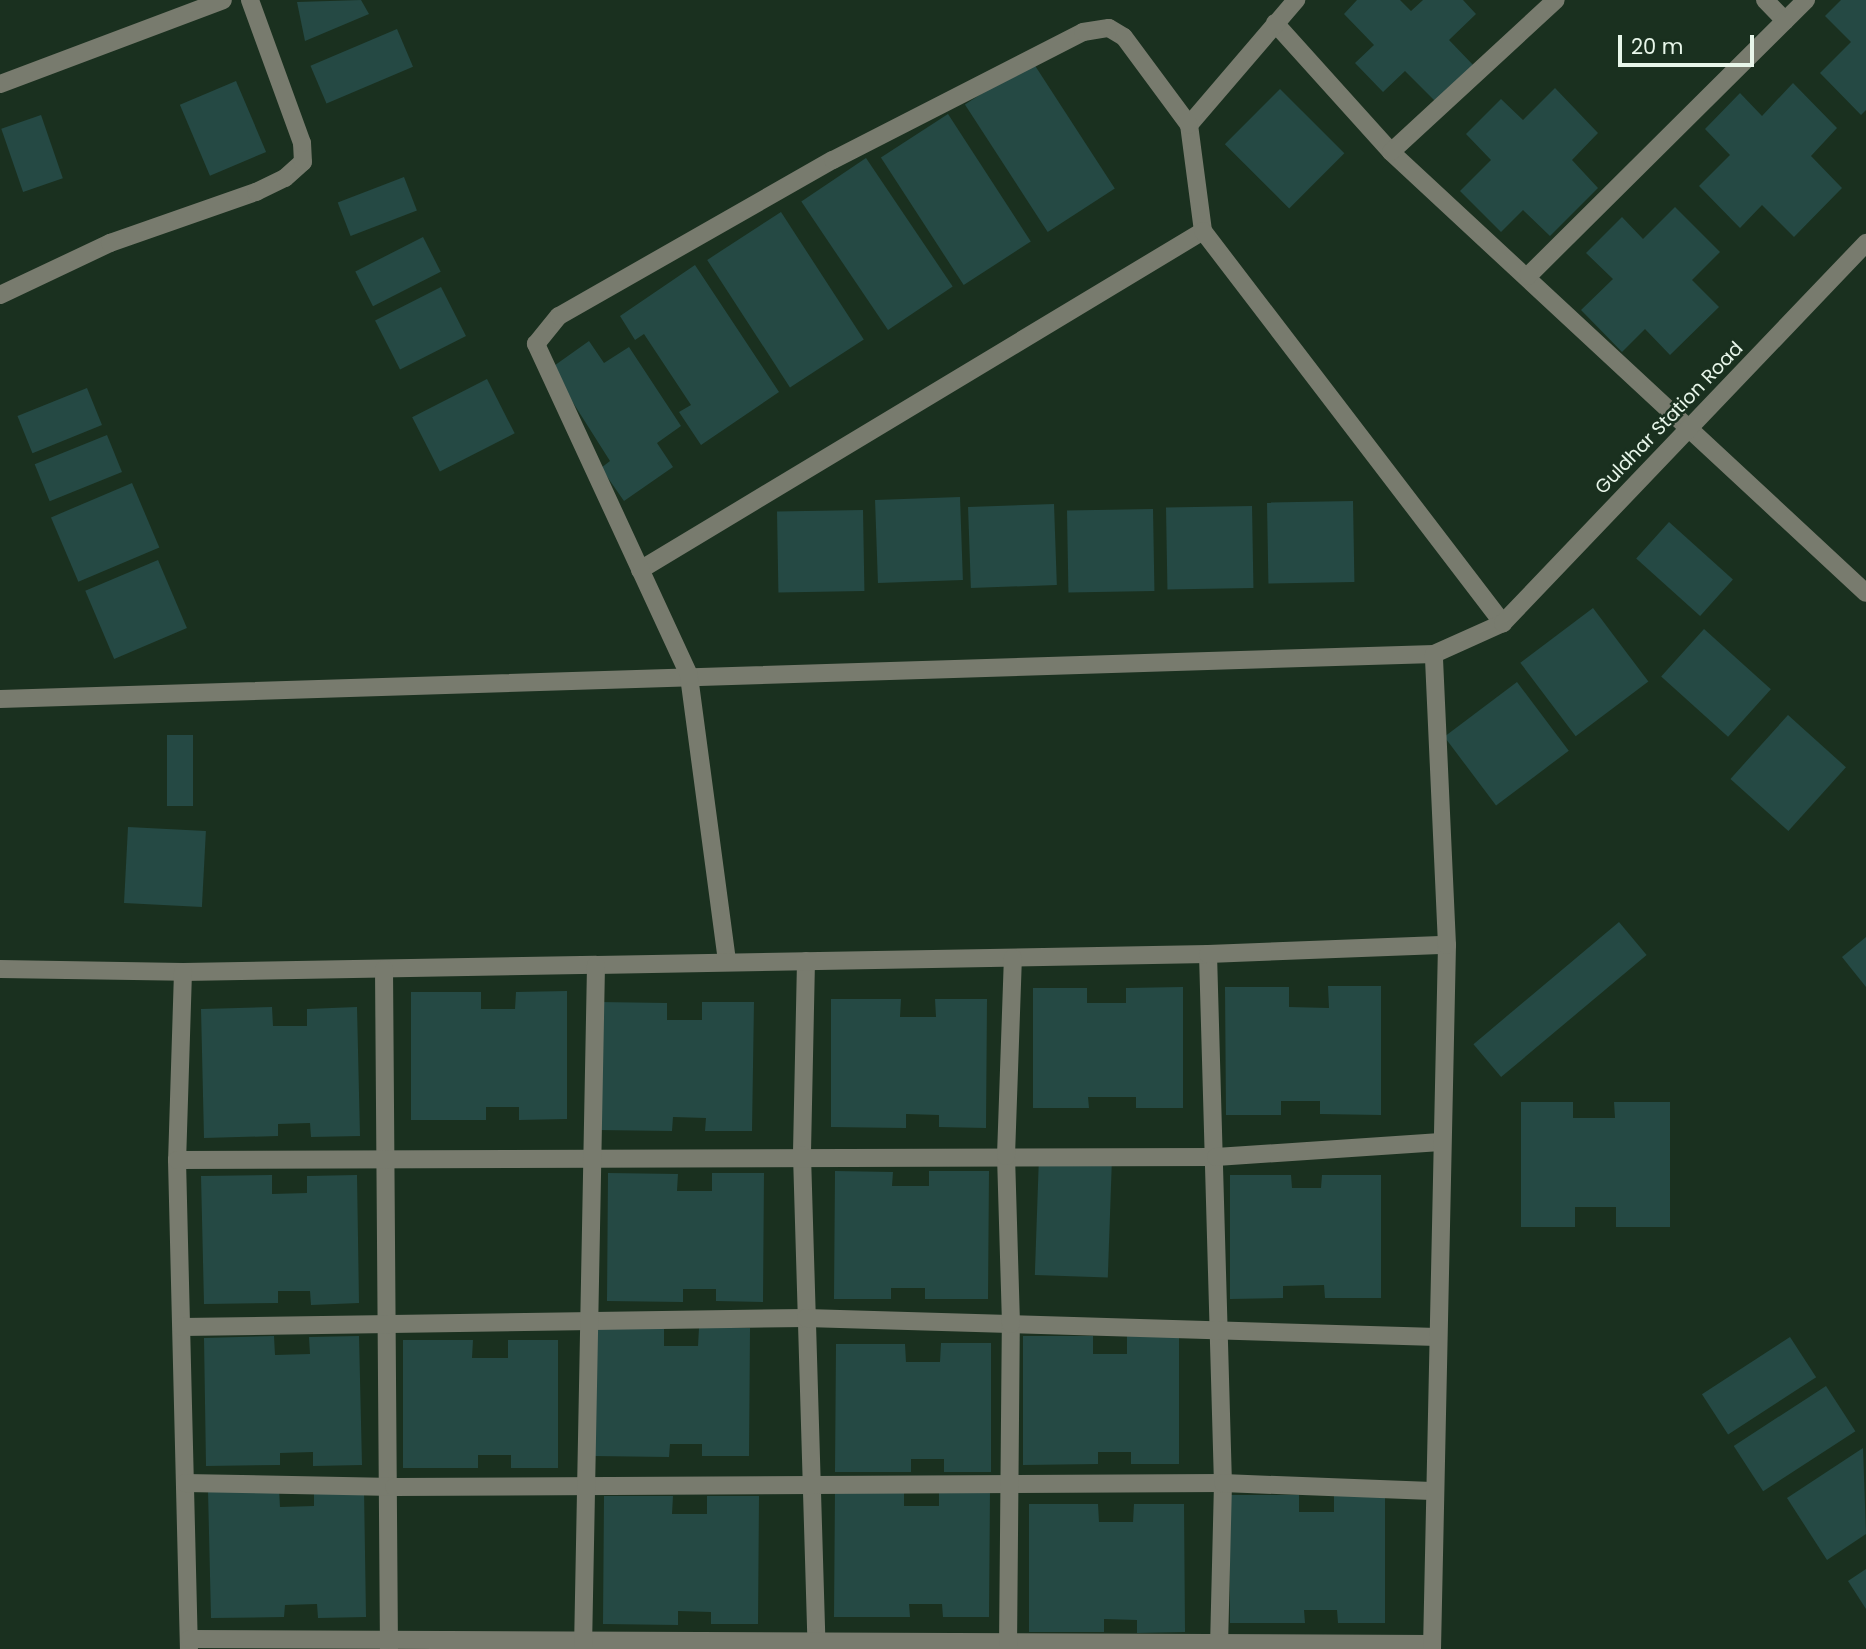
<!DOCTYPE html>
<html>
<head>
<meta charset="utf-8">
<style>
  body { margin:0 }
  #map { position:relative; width:1866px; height:1649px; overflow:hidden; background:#1a301f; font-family:Poppins,sans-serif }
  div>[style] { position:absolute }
  .building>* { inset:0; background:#254944; transform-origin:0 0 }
  .minor>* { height:18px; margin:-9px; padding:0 9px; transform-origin:9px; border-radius:9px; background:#787b6e }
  span { translate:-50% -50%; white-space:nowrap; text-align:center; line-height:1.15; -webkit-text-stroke:5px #1a301f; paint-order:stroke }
  .street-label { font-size:19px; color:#e8f6ea }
  .scale { position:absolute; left:1618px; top:35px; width:136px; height:32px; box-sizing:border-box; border:4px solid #e8f6ea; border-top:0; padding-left:9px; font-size:21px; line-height:24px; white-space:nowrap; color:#e8f6ea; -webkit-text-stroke:5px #1a301f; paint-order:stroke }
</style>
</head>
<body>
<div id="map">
  <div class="building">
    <i style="clip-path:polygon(361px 0,369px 14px,305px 41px,297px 2px)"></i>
    <i style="clip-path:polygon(1357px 0,1400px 0,1411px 11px,1423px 0,1463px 0,1476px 14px,1449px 40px,1476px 68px,1439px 105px,1405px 71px,1383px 92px,1355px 63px,1374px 45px,1344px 14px)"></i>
    <i style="clip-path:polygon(1841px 0,1866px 0,1866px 110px,1861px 115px,1820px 73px,1851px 42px,1825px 16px)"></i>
    <i style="left:397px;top:29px;width:41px;height:94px;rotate:67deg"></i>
    <i style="left:1032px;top:61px;width:152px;height:80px;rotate:57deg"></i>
    <i style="left:236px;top:81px;width:77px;height:61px;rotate:67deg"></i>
    <i style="clip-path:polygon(1793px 83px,1837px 128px,1811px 156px,1842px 188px,1794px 237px,1762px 205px,1740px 228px,1699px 186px,1730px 155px,1705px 129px,1740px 93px,1762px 116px)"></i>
    <i style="clip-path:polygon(1555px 88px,1598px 133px,1572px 160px,1598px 188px,1550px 236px,1523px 210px,1501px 232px,1460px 191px,1491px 160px,1466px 134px,1501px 99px,1523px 120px)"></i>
    <i style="left:1280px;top:89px;width:91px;height:78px;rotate:45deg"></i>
    <i style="left:948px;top:114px;width:152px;height:80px;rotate:57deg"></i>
    <i style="left:41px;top:115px;width:67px;height:42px;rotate:71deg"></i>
    <i style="left:866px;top:158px;width:155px;height:78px;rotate:56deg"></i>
    <i style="left:404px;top:177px;width:36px;height:71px;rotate:69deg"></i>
    <i style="clip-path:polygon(1675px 207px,1720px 252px,1692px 280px,1719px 307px,1670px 355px,1645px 329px,1622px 352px,1581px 310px,1613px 279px,1586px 253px,1622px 217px,1643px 239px)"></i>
    <i style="left:781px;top:212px;width:152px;height:88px;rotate:57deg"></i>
    <i style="left:423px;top:237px;width:39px;height:76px;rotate:63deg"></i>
    <i style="clip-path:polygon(695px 265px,779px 392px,701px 445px,679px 412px,691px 405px,644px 334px,635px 340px,620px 316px)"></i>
    <i style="left:441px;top:287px;width:55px;height:74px;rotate:63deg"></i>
    <i style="clip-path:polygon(589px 341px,604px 363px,629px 347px,681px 426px,657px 443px,673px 467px,624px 501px,601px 468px,610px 461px,551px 368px)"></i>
    <i style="left:487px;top:379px;width:61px;height:84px;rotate:63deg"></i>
    <i style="left:87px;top:388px;width:40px;height:75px;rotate:68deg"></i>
    <i style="left:107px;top:435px;width:40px;height:78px;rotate:68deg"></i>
    <i style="left:132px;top:483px;width:70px;height:88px;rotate:67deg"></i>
    <i style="left:960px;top:497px;width:83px;height:85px;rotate:88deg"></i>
    <i style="left:1353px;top:501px;width:81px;height:86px;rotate:89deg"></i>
    <i style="left:1054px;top:504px;width:81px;height:86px;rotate:88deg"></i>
    <i style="left:1252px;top:506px;width:82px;height:86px;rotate:89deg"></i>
    <i style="left:1153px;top:509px;width:82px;height:86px;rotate:89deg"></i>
    <i style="left:863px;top:510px;width:81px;height:86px;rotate:89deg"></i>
    <i style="left:1669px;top:522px;width:86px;height:49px;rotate:42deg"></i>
    <i style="left:158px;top:560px;width:74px;height:79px;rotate:67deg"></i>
    <i style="left:1593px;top:608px;width:92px;height:91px;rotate:53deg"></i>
    <i style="left:1704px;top:629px;width:90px;height:64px;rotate:42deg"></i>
    <i style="left:1517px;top:682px;width:86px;height:91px;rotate:53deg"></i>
    <i style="left:1788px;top:715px;width:78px;height:86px;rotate:42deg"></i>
    <i style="left:167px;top:735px;width:26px;height:71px"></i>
    <i style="left:128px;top:827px;width:78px;height:76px;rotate:3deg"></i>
    <i style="left:1619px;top:922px;width:43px;height:190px;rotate:50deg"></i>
    <i style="clip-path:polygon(1866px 937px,1866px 987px,1842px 957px)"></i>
    <i style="clip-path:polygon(1328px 986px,1381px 986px,1381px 1115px,1320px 1114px,1320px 1101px,1281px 1101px,1281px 1115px,1226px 1115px,1225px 987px,1289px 987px,1289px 1007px,1329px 1008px)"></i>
    <i style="clip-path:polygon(1183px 987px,1183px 1108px,1136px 1108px,1136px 1097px,1088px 1097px,1089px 1108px,1033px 1108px,1033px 988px,1087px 988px,1087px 1003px,1126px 1003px,1126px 988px)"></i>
    <i style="clip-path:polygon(567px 991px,567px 1119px,519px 1120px,519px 1107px,486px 1107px,486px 1120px,411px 1120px,411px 992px,481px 992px,481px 1009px,515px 1009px,516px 992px)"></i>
    <i style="clip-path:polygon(831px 999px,901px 999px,900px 1017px,936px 1017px,935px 999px,987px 999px,986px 1128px,939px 1127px,939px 1115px,906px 1114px,906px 1128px,831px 1127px)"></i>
    <i style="clip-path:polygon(599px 1002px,667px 1003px,667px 1020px,702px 1020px,702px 1002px,754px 1002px,752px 1131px,705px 1131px,706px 1118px,673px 1117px,672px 1131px,597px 1130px)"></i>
    <i style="clip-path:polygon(272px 1007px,273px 1026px,307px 1026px,307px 1009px,357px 1007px,360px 1136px,311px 1137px,310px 1123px,278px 1124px,278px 1136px,204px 1138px,201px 1009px)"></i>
    <i style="clip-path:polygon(1521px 1102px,1573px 1102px,1573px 1118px,1615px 1118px,1614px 1102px,1670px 1102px,1670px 1227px,1616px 1227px,1616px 1207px,1575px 1207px,1575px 1227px,1521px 1227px)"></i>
    <i style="left:1039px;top:1156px;width:73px;height:119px;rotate:2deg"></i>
    <i style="clip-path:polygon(835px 1171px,893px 1172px,892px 1186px,929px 1186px,929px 1171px,989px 1171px,988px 1299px,925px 1299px,925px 1288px,891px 1288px,891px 1299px,834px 1299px)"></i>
    <i style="clip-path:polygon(608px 1173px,678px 1174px,677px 1191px,712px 1191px,712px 1173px,764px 1173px,763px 1302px,716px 1301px,716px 1289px,683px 1289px,683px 1302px,607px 1301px)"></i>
    <i style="clip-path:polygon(272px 1175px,272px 1194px,307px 1193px,307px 1176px,357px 1175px,359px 1303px,311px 1305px,310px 1291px,278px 1291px,278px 1303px,204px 1304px,201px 1176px)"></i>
    <i style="clip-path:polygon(1230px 1175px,1291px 1175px,1292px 1188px,1321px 1188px,1322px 1175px,1381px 1175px,1381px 1298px,1325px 1298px,1324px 1285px,1283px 1286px,1283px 1298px,1230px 1299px)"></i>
    <i style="clip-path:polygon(595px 1328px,664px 1329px,664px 1346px,698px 1346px,699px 1328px,750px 1328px,749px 1456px,702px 1456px,702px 1444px,670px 1444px,669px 1457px,593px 1456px)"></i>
    <i style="clip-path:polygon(274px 1336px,275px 1355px,310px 1354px,309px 1337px,359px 1336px,362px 1465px,313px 1466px,313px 1452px,280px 1453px,280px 1465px,206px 1466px,204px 1338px)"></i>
    <i style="clip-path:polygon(1023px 1336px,1093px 1336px,1093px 1354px,1127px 1354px,1127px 1336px,1179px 1336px,1179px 1464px,1131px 1464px,1131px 1452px,1098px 1452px,1098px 1464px,1023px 1465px)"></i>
    <i style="left:1790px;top:1337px;width:48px;height:105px;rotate:57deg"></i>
    <i style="clip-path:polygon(403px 1340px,473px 1340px,472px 1358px,508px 1358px,508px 1340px,558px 1340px,558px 1468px,511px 1468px,511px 1455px,478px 1455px,478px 1468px,403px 1468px)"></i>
    <i style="clip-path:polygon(941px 1343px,991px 1343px,991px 1472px,944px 1472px,944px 1459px,911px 1459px,911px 1472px,835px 1472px,836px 1344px,905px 1344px,906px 1362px,940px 1362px)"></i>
    <i style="left:1826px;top:1386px;width:54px;height:110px;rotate:57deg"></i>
    <i style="clip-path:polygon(1863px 1448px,1866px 1534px,1827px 1560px,1787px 1498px)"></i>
    <i style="clip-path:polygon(835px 1488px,904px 1488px,904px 1506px,939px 1506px,939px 1489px,990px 1488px,989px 1617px,943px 1617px,942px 1604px,909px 1604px,910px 1617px,834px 1617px)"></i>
    <i style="clip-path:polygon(279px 1489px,280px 1507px,314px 1506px,314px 1489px,364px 1489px,366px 1617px,318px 1618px,317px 1604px,285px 1605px,284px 1617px,211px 1618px,208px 1490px)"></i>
    <i style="clip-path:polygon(1334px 1494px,1385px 1494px,1385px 1623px,1338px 1623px,1337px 1610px,1304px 1610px,1305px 1623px,1230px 1623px,1229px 1495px,1299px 1495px,1299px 1512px,1334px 1512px)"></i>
    <i style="clip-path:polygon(604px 1496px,673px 1496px,672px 1514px,707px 1514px,707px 1496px,759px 1496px,758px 1624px,711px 1624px,711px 1612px,678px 1611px,678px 1625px,603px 1624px)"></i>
    <i style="clip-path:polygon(1029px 1504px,1098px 1504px,1099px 1522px,1133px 1522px,1134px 1504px,1184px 1504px,1185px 1632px,1137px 1633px,1137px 1620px,1104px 1619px,1104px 1632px,1029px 1632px)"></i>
    <i style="clip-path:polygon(1866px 1569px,1866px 1609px,1848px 1581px)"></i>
  </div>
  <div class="minor">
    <i style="left:1765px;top:0;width:29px;rotate:46deg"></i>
    <i style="left:1275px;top:23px;width:173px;rotate:48deg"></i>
    <i style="left:1391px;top:152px;width:648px;rotate:42.87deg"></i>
    <i style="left:0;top:84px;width:238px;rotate:-20.6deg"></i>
    <i style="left:1391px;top:152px;width:224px;rotate:-42.7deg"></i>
    <i style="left:1203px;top:231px;width:107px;rotate:-97.5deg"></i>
    <i style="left:1189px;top:125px;width:165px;rotate:-49.4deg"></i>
    <i style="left:1528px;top:276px;width:392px;rotate:-44.8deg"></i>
    <i style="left:0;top:295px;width:122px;rotate:-25.3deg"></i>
    <i style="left:110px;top:243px;width:155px;rotate:-19.3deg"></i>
    <i style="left:256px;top:192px;width:32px;rotate:-26deg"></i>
    <i style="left:285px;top:178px;width:24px;rotate:-42deg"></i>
    <i style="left:303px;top:162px;width:19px;rotate:-93deg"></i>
    <i style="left:302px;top:143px;width:152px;rotate:-110deg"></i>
    <i style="left:640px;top:570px;width:657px;rotate:-31.05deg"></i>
    <i style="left:1203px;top:231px;width:494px;rotate:52.6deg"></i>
    <i style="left:0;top:699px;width:1435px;rotate:-1.8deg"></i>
    <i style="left:1434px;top:654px;width:76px;rotate:-24.2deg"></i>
    <i style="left:1503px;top:623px;width:526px;rotate:-46.31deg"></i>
    <i style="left:1208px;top:954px;width:529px;rotate:88.38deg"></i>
    <i style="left:1223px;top:1483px;width:166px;rotate:91.4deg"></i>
    <i style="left:727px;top:961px;width:289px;rotate:-97.6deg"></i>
    <i style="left:689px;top:675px;width:365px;rotate:-114.8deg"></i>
    <i style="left:536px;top:344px;width:36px;rotate:-51deg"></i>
    <i style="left:559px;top:316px;width:315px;rotate:-29.7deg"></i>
    <i style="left:833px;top:160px;width:281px;rotate:-27.1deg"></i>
    <i style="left:1083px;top:32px;width:26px;rotate:-9deg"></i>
    <i style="left:1109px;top:28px;width:17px;rotate:31deg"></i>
    <i style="left:1124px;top:37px;width:109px;rotate:53.5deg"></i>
    <i style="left:806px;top:961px;width:194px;rotate:91.2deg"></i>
    <i style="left:802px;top:1155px;width:494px;rotate:88.3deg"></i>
    <i style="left:0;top:969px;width:183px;rotate:0.9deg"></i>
    <i style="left:183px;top:972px;width:413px;rotate:-1deg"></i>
    <i style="left:596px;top:965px;width:612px;rotate:-1.03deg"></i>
    <i style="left:1208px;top:954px;width:239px;rotate:-2.2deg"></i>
    <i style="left:384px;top:969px;width:680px;rotate:89.58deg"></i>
    <i style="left:183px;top:972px;width:188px;rotate:91.8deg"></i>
    <i style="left:177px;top:1160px;width:489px;rotate:88.6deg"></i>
    <i style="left:177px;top:1160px;width:1039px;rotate:-0.17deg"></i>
    <i style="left:1216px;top:1157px;width:225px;rotate:-3.8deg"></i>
    <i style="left:182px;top:1327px;width:624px;rotate:-0.83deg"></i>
    <i style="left:806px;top:1318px;width:631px;rotate:1.72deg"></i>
    <i style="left:185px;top:1483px;width:209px;rotate:1.1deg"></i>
    <i style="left:394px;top:1487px;width:829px;rotate:-0.28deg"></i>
    <i style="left:1223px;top:1483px;width:209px;rotate:2.2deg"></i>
    <i style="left:189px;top:1639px;width:1243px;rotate:0.23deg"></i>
    <i style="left:583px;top:1649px;width:684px;rotate:-88.91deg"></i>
    <i style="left:1008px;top:1649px;width:325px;rotate:-89.5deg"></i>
    <i style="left:1011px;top:1324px;width:168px;rotate:-91.7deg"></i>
    <i style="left:1006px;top:1156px;width:198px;rotate:-88deg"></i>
    <i style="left:1432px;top:1649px;width:704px;rotate:-88.78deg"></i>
    <i style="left:1447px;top:945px;width:291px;rotate:-92.6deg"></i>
  </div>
  <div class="street-label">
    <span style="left:1669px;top:418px;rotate:-46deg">Guldhar Station Road</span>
  </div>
  <div class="scale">20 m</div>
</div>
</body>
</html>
